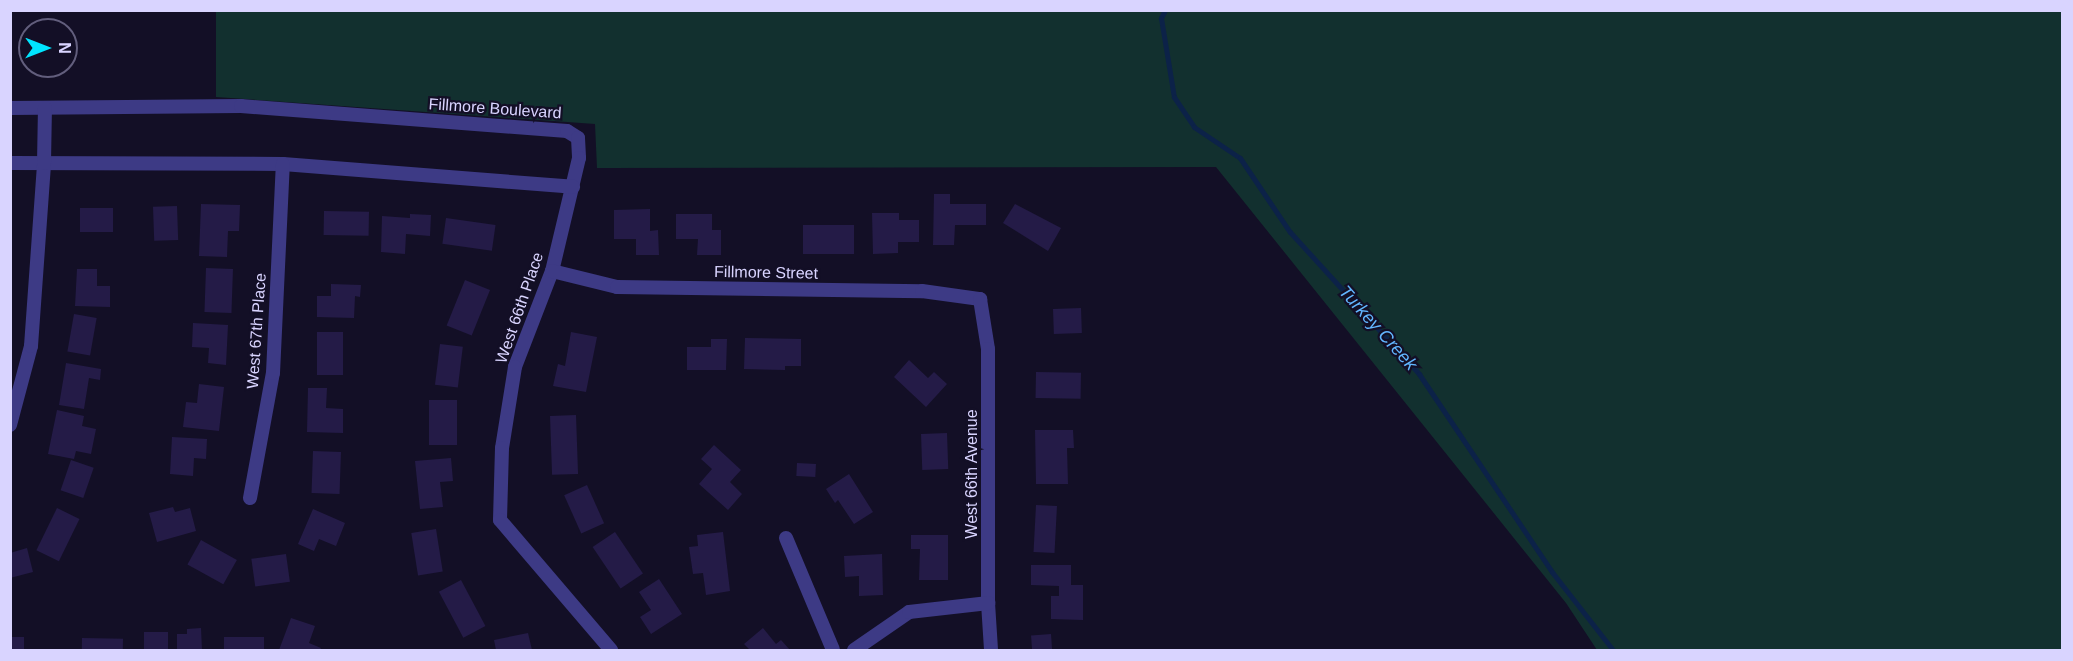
<!DOCTYPE html>
<html>
<head>
<meta charset="utf-8">
<style>
  body { margin:0 }
  #map { position:relative; width:2073px; height:661px; overflow:hidden; background:#130f26; font-family:Arial,sans-serif }
  div>[style] { position:absolute }
  .green>* { inset:0; background:#12302f }
  .stream>* { height:5px; margin:-2.5px; padding:0 2.5px; transform-origin:2.5px; border-radius:2.5px; background:#0c2248 }
  .building>* { inset:0; background:#241b47; transform-origin:0 0 }
  .minor>* { height:14px; margin:-7px; padding:0 7px; transform-origin:7px; border-radius:7px; background:#3d3a85 }
  span { translate:-50% -50%; white-space:nowrap; text-align:center; line-height:1.15; -webkit-text-stroke:4.5px #130f26; paint-order:stroke }
  .street-label { font-size:16px; color:#d9d4ff }
  .water-label { font-size:18px; color:#62b6ff; font-style:italic }
  .frame { position:absolute; inset:0; border:12px solid #d9d4ff; pointer-events:none }
  .north { position:absolute; left:18px; top:18px; width:60px; height:60px; box-sizing:border-box; background:#130f26; border:2px solid #625e7d; border-radius:50%; rotate:90deg; font-size:16px; font-weight:700; line-height:24px; text-align:center; color:#d9d4ff }
  .north::after { content:''; display:block; margin:auto; width:21px; height:27px; background:#00e5ff; clip-path:polygon(50% 0,100% 100%,50% 72%,0 100%) }
</style>
</head>
<body>
<div id="map">
  <div class="green">
    <i style="clip-path:polygon(216px 11px,2062px 11px,2062px 650px,1597px 650px,1566px 603px,1216px 167px,597px 168px,595px 124px,216px 97px)"></i>
  </div>
  <div class="stream">
    <i style="left:1165px;top:10px;width:9px;rotate:117deg"></i>
    <i style="left:1161px;top:18px;width:80px;rotate:80.7deg"></i>
    <i style="left:1174px;top:97px;width:36px;rotate:56deg"></i>
    <i style="left:1194px;top:127px;width:55px;rotate:34deg"></i>
    <i style="left:1240px;top:158px;width:89px;rotate:56deg"></i>
    <i style="left:1290px;top:232px;width:192px;rotate:47.7deg"></i>
    <i style="left:1419px;top:374px;width:239px;rotate:56.1deg"></i>
    <i style="left:1552px;top:572px;width:99px;rotate:52deg"></i>
  </div>
  <div class="building">
    <i style="clip-path:polygon(934px 194px,950px 194px,950px 204px,986px 204px,986px 225px,955px 225px,954px 245px,933px 245px)"></i>
    <i style="clip-path:polygon(201px 204px,240px 205px,239px 231px,228px 231px,227px 257px,199px 256px)"></i>
    <i style="clip-path:polygon(1015px 204px,1061px 228px,1048px 251px,1003px 223px)"></i>
    <i style="left:177px;top:206px;width:34px;height:24px;rotate:88deg"></i>
    <i style="left:80px;top:208px;width:33px;height:24px"></i>
    <i style="clip-path:polygon(650px 209px,650px 231px,658px 230px,659px 255px,636px 255px,636px 239px,614px 239px,614px 210px)"></i>
    <i style="left:324px;top:211px;width:45px;height:24px;rotate:1deg"></i>
    <i style="clip-path:polygon(872px 213px,899px 213px,899px 220px,919px 220px,919px 242px,898px 242px,898px 253px,873px 254px)"></i>
    <i style="clip-path:polygon(410px 214px,431px 215px,430px 236px,406px 234px,405px 254px,381px 252px,382px 216px,410px 218px)"></i>
    <i style="clip-path:polygon(676px 214px,712px 214px,712px 230px,721px 230px,721px 255px,697px 255px,698px 239px,676px 239px)"></i>
    <i style="left:446px;top:218px;width:50px;height:26px;rotate:8deg"></i>
    <i style="left:803px;top:225px;width:51px;height:29px"></i>
    <i style="left:206px;top:268px;width:27px;height:44px;rotate:2deg"></i>
    <i style="clip-path:polygon(77px 269px,97px 269px,97px 286px,110px 286px,110px 307px,75px 306px)"></i>
    <i style="left:465px;top:280px;width:27px;height:49px;rotate:22deg"></i>
    <i style="clip-path:polygon(331px 284px,361px 285px,360px 297px,355px 296px,354px 318px,317px 317px,317px 296px,331px 296px)"></i>
    <i style="left:1081px;top:308px;width:25px;height:28px;rotate:88deg"></i>
    <i style="left:74px;top:314px;width:23px;height:38px;rotate:10deg"></i>
    <i style="clip-path:polygon(193px 323px,228px 325px,226px 365px,208px 363px,209px 348px,192px 347px)"></i>
    <i style="left:317px;top:332px;width:26px;height:43px"></i>
    <i style="clip-path:polygon(571px 332px,597px 337px,586px 392px,553px 386px,558px 364px,565px 366px)"></i>
    <i style="clip-path:polygon(745px 338px,801px 339px,801px 366px,785px 366px,785px 370px,744px 369px)"></i>
    <i style="clip-path:polygon(711px 339px,727px 339px,726px 370px,687px 370px,687px 347px,711px 347px)"></i>
    <i style="left:440px;top:344px;width:23px;height:41px;rotate:7deg"></i>
    <i style="clip-path:polygon(909px 360px,928px 378px,934px 372px,947px 384px,926px 407px,894px 377px)"></i>
    <i style="clip-path:polygon(66px 363px,101px 369px,100px 380px,89px 378px,84px 409px,59px 405px)"></i>
    <i style="left:1036px;top:372px;width:45px;height:26px;rotate:1deg"></i>
    <i style="clip-path:polygon(199px 384px,224px 387px,219px 431px,183px 427px,186px 402px,197px 403px)"></i>
    <i style="clip-path:polygon(308px 388px,327px 388px,326px 408px,343px 409px,343px 433px,307px 432px)"></i>
    <i style="left:429px;top:400px;width:28px;height:45px"></i>
    <i style="clip-path:polygon(57px 410px,84px 416px,82px 426px,96px 429px,91px 454px,76px 451px,74px 459px,48px 454px)"></i>
    <i style="left:576px;top:415px;width:59px;height:26px;rotate:88deg"></i>
    <i style="clip-path:polygon(1035px 430px,1073px 430px,1074px 448px,1067px 448px,1068px 484px,1036px 484px)"></i>
    <i style="left:947px;top:433px;width:36px;height:26px;rotate:88deg"></i>
    <i style="clip-path:polygon(172px 437px,207px 439px,206px 459px,194px 458px,193px 476px,170px 474px)"></i>
    <i style="clip-path:polygon(714px 445px,741px 470px,730px 482px,742px 494px,728px 510px,699px 484px,712px 469px,701px 459px)"></i>
    <i style="left:313px;top:451px;width:28px;height:42px;rotate:2deg"></i>
    <i style="clip-path:polygon(451px 458px,453px 481px,440px 482px,443px 507px,420px 509px,415px 461px)"></i>
    <i style="left:71px;top:460px;width:24px;height:32px;rotate:19deg"></i>
    <i style="left:797px;top:463px;width:19px;height:13px;rotate:3deg"></i>
    <i style="clip-path:polygon(849px 474px,873px 512px,854px 524px,838px 500px,835px 503px,826px 489px)"></i>
    <i style="left:587px;top:485px;width:42px;height:25px;rotate:66deg"></i>
    <i style="left:1036px;top:505px;width:21px;height:47px;rotate:3deg"></i>
    <i style="clip-path:polygon(173px 507px,175px 512px,190px 508px,196px 531px,157px 542px,149px 513px)"></i>
    <i style="left:57px;top:508px;width:25px;height:47px;rotate:26deg"></i>
    <i style="clip-path:polygon(313px 509px,345px 523px,336px 546px,319px 539px,314px 551px,298px 544px)"></i>
    <i style="left:436px;top:529px;width:43px;height:25px;rotate:81deg"></i>
    <i style="left:615px;top:532px;width:50px;height:27px;rotate:56deg"></i>
    <i style="clip-path:polygon(723px 532px,730px 591px,706px 595px,703px 573px,693px 574px,689px 547px,698px 546px,697px 535px)"></i>
    <i style="clip-path:polygon(911px 535px,948px 535px,948px 580px,919px 580px,920px 549px,911px 549px)"></i>
    <i style="left:201px;top:540px;width:41px;height:28px;rotate:29deg"></i>
    <i style="clip-path:polygon(27px 548px,33px 572px,10px 578px,10px 553px)"></i>
    <i style="left:286px;top:554px;width:28px;height:35px;rotate:82deg"></i>
    <i style="clip-path:polygon(882px 554px,883px 595px,859px 596px,859px 576px,845px 577px,844px 556px)"></i>
    <i style="clip-path:polygon(1031px 565px,1071px 565px,1071px 585px,1083px 585px,1083px 620px,1051px 619px,1051px 596px,1059px 596px,1059px 586px,1031px 585px)"></i>
    <i style="clip-path:polygon(659px 579px,682px 614px,651px 634px,640px 617px,651px 610px,639px 592px)"></i>
    <i style="left:461px;top:580px;width:52px;height:25px;rotate:62deg"></i>
    <i style="clip-path:polygon(291px 618px,315px 626px,309px 643px,321px 648px,320px 650px,279px 650px)"></i>
    <i style="clip-path:polygon(201px 628px,202px 650px,177px 650px,177px 634px,187px 634px,187px 629px)"></i>
    <i style="clip-path:polygon(763px 628px,776px 644px,781px 640px,790px 650px,750px 650px,744px 644px)"></i>
    <i style="left:144px;top:632px;width:24px;height:18px"></i>
    <i style="clip-path:polygon(528px 633px,532px 650px,496px 650px,494px 640px)"></i>
    <i style="left:1051px;top:634px;width:16px;height:20px;rotate:86deg"></i>
    <i style="left:10px;top:637px;width:14px;height:13px"></i>
    <i style="left:224px;top:637px;width:40px;height:13px"></i>
    <i style="left:82px;top:638px;width:41px;height:12px;rotate:1deg"></i>
  </div>
  <div class="minor">
    <i style="left:10px;top:108px;width:231px;rotate:-0.5deg"></i>
    <i style="left:241px;top:106px;width:327px;rotate:4.4deg"></i>
    <i style="left:567px;top:131px;width:13px;rotate:32deg"></i>
    <i style="left:578px;top:138px;width:20px;rotate:87deg"></i>
    <i style="left:579px;top:158px;width:116px;rotate:103.4deg"></i>
    <i style="left:552px;top:271px;width:103px;rotate:111.1deg"></i>
    <i style="left:515px;top:367px;width:82px;rotate:99.1deg"></i>
    <i style="left:502px;top:448px;width:72px;rotate:91.6deg"></i>
    <i style="left:500px;top:520px;width:171px;rotate:49.5deg"></i>
    <i style="left:10px;top:163px;width:273px;rotate:0.2deg"></i>
    <i style="left:283px;top:164px;width:291px;rotate:4.5deg"></i>
    <i style="left:552px;top:271px;width:67px;rotate:13.8deg"></i>
    <i style="left:617px;top:287px;width:305px;rotate:0.8deg"></i>
    <i style="left:922px;top:291px;width:59px;rotate:7.9deg"></i>
    <i style="left:980px;top:299px;width:51px;rotate:80.9deg"></i>
    <i style="left:988px;top:349px;width:254px;rotate:90deg"></i>
    <i style="left:988px;top:603px;width:47px;rotate:86.3deg"></i>
    <i style="left:10px;top:425px;width:82px;rotate:-75.1deg"></i>
    <i style="left:31px;top:346px;width:183px;rotate:-85.9deg"></i>
    <i style="left:44px;top:163px;width:55px;rotate:-89deg"></i>
    <i style="left:250px;top:498px;width:127px;rotate:-79.6deg"></i>
    <i style="left:273px;top:373px;width:209px;rotate:-87.3deg"></i>
    <i style="left:786px;top:538px;width:121px;rotate:67.2deg"></i>
    <i style="left:854px;top:650px;width:67px;rotate:-34.6deg"></i>
    <i style="left:909px;top:612px;width:80px;rotate:-6.5deg"></i>
  </div>
  <div class="street-label">
    <span style="left:495px;top:109px;rotate:4deg">Fillmore Boulevard</span>
    <span style="left:766px;top:273px;rotate:1deg">Fillmore Street</span>
    <span style="left:520px;top:308px;rotate:-71deg">West 66th Place</span>
    <span style="left:257px;top:331px;rotate:-86deg">West 67th Place</span>
    <span style="left:972px;top:474px;rotate:-90deg">West 66th Avenue</span>
  </div>
  <div class="water-label">
    <span style="left:1378px;top:328px;rotate:48deg">Turkey Creek</span>
  </div>
  <div class="frame"></div>
  <div class="north">N</div>
</div>
</body>
</html>
